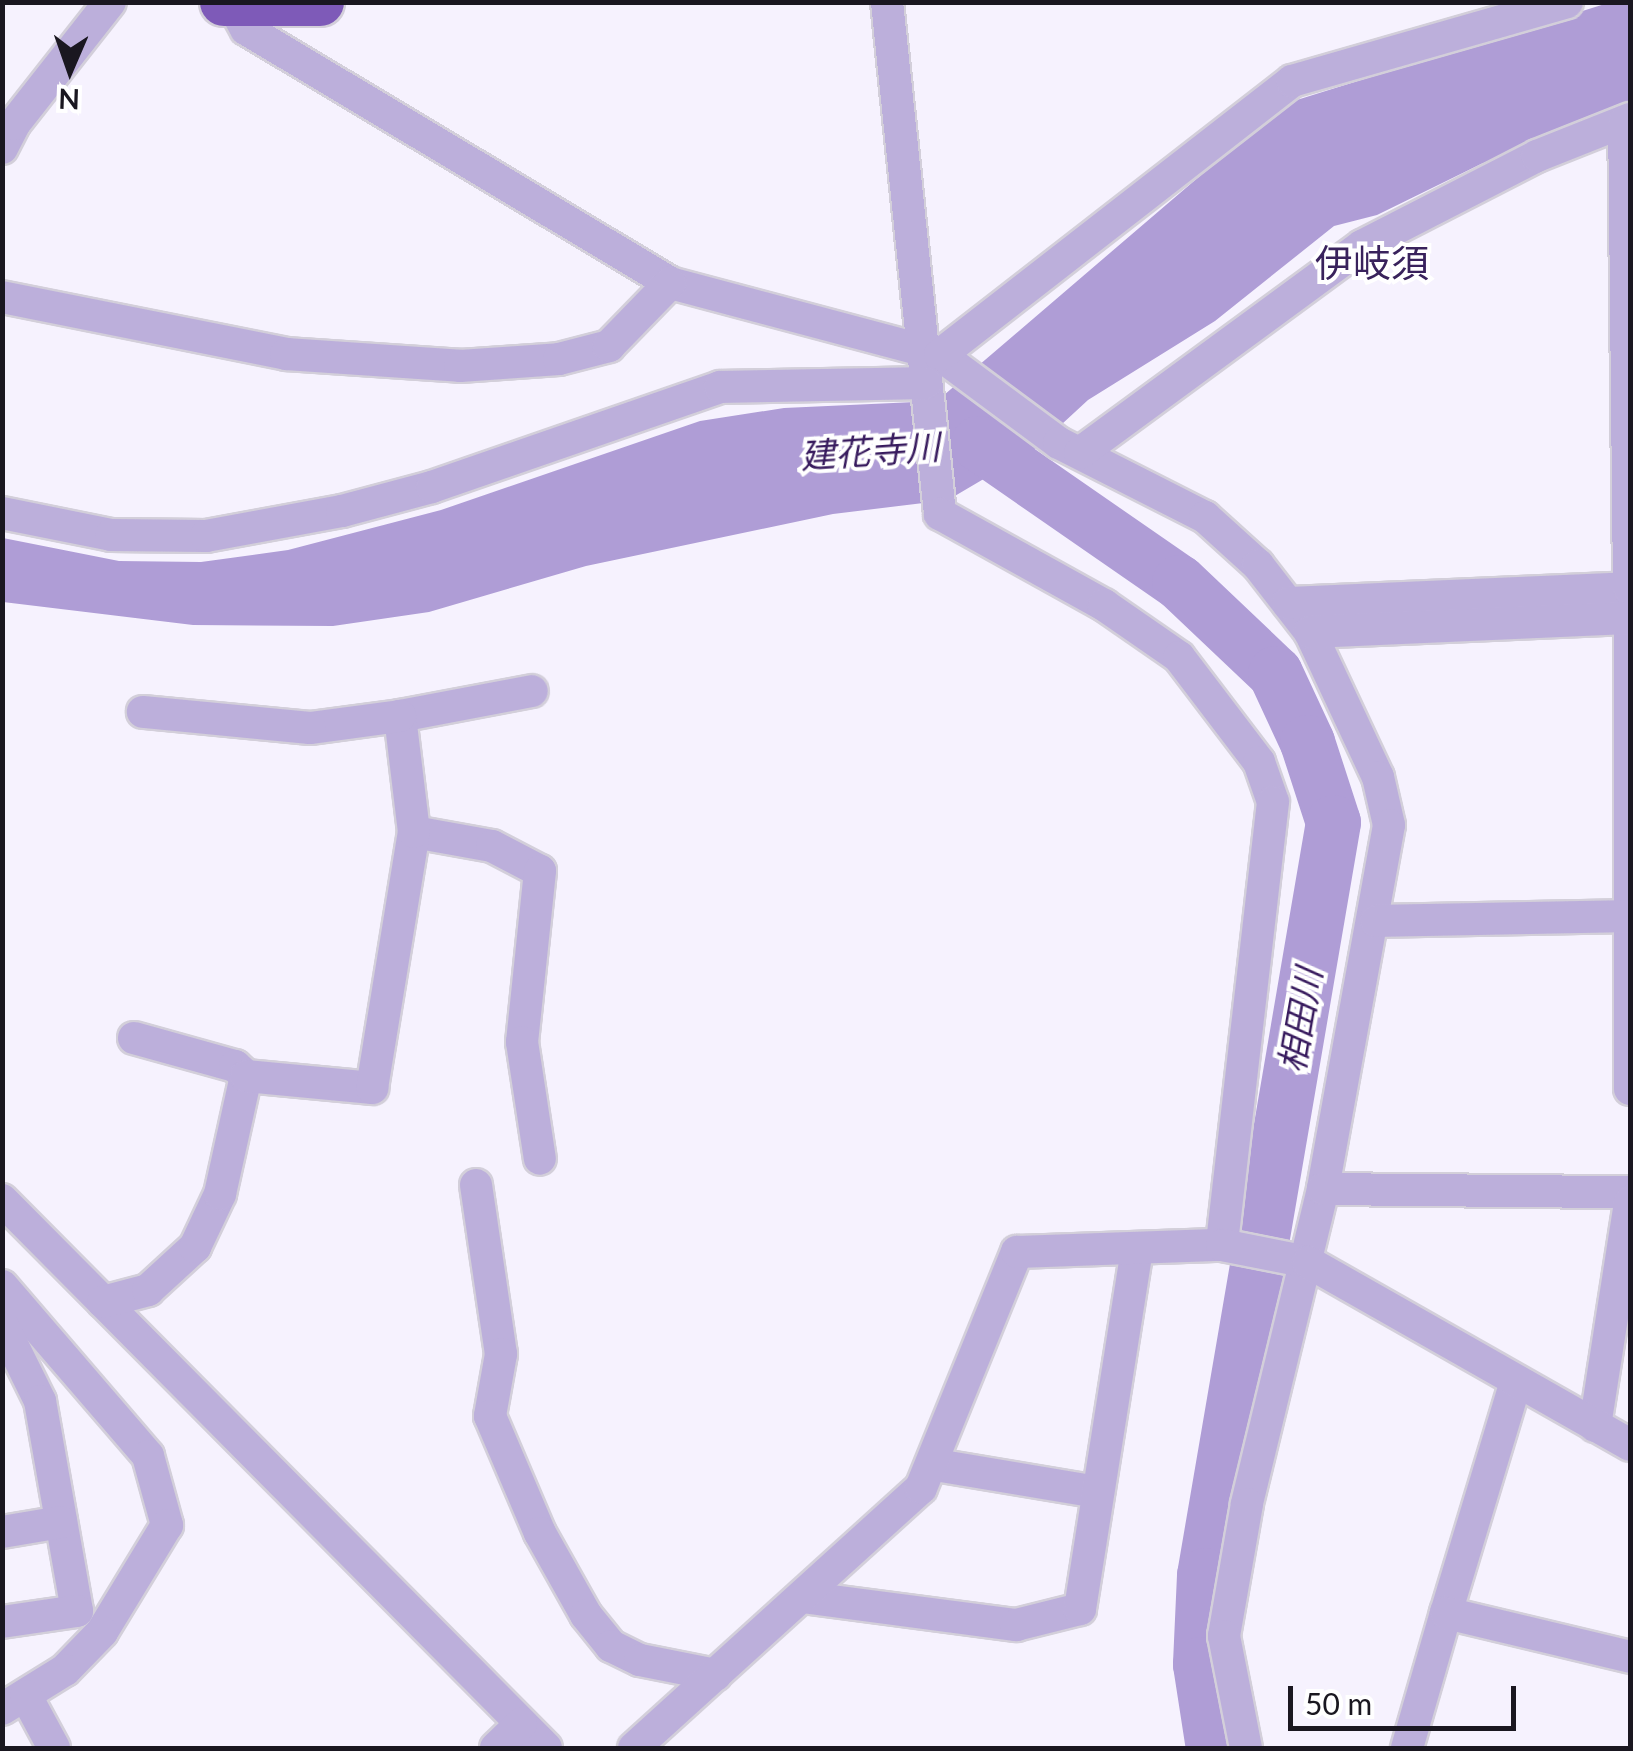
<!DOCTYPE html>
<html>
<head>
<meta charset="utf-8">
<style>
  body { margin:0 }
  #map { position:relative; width:1633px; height:1751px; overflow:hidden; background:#f6f2fe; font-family:Lato,"Noto Sans JP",sans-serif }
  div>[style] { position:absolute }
  .water>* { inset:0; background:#af9dd6 }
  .river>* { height:55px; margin:-27.5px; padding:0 27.5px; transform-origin:27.5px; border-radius:27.5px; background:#af9dd6 }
  .roads { filter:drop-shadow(2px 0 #d3cfda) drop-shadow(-2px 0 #d3cfda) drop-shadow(0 2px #d3cfda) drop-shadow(0 -2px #d3cfda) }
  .minor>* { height:32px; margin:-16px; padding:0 16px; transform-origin:16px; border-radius:16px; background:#bcafdb }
  .highway>* { height:48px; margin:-24px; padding:0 24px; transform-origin:24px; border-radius:24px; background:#7e5ab8 }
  span { translate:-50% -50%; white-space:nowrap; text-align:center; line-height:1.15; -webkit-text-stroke:8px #fff; paint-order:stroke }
  .water-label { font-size:35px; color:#381b5e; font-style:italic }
  .quarter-label { font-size:38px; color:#39225c }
  .frame { position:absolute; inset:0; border:5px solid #1a1720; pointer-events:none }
  .north { position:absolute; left:20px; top:20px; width:100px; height:100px; -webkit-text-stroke:8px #fff; paint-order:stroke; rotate:182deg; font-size:28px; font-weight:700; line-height:40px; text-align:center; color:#1a1720 }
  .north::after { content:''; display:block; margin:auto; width:35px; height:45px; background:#1a1720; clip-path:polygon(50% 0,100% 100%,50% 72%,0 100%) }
  .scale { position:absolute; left:1288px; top:1686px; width:228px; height:45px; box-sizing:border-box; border:5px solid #1a1720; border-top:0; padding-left:12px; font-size:30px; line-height:35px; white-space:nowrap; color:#1a1720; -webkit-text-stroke:8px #fff; paint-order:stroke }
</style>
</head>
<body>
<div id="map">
  <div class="water">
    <i style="clip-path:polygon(1608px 3px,1630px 3px,1630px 104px,1481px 164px,1377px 215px,1334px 226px,1215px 321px,1088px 400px,1036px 448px,948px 500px,833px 514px,586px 566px,429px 612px,333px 626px,193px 625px,3px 602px,3px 538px,119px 561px,201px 562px,288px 550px,441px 510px,700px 421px,784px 408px,937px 401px,1284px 104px)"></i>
  </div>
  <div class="river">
    <i style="left:978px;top:443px;width:244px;rotate:34.7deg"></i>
    <i style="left:1179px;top:582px;width:132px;rotate:43.5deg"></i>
    <i style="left:1275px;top:673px;width:76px;rotate:65.1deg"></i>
    <i style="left:1307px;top:742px;width:84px;rotate:72deg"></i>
    <i style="left:1333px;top:822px;width:764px;rotate:99.72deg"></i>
    <i style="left:1204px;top:1575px;width:89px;rotate:92.6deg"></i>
    <i style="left:1200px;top:1664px;width:85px;rotate:81.2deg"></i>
  </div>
  <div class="roads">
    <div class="minor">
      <i style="left:231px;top:2px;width:31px;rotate:61deg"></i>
      <i style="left:246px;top:29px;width:494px;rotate:30.9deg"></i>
      <i style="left:670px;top:283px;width:279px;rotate:14.9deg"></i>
      <i style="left:940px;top:355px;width:148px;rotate:36.5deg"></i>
      <i style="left:1059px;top:443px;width:164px;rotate:26.9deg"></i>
      <i style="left:1205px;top:517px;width:72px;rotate:42.2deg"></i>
      <i style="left:1258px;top:565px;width:85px;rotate:52.2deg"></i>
      <i style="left:1310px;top:632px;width:160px;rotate:64.9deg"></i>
      <i style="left:1378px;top:777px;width:49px;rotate:77.1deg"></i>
      <i style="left:1389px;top:825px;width:370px;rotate:100.3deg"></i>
      <i style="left:1323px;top:1189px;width:324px;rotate:103.6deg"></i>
      <i style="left:1247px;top:1504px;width:134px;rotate:99.9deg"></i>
      <i style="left:1224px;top:1636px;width:114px;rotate:78.9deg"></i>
      <i style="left:887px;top:2px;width:515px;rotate:84.09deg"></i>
      <i style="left:940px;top:514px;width:188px;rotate:29deg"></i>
      <i style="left:1104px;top:605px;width:91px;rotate:34.7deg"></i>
      <i style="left:1179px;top:657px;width:132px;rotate:52.7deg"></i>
      <i style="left:1259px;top:762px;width:42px;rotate:70.7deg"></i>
      <i style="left:1273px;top:802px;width:446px;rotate:96.6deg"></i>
      <i style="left:2px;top:148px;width:27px;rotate:-63deg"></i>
      <i style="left:14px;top:124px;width:155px;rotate:-51.8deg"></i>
      <i style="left:2px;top:297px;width:290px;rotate:11.3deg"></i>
      <i style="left:286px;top:354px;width:174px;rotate:3.9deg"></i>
      <i style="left:460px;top:366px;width:99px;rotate:-4deg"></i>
      <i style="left:559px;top:359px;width:52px;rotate:-14.6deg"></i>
      <i style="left:609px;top:346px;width:88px;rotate:-45.9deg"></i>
      <i style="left:940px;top:355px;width:446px;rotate:-37.9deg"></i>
      <i style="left:1292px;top:81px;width:286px;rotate:-16deg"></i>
      <i style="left:1080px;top:453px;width:350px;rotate:-36.3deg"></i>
      <i style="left:1362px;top:246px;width:197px;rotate:-27.2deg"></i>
      <i style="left:1537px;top:156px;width:100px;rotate:-21.7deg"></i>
      <i style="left:2px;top:513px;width:111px;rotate:11.4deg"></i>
      <i style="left:111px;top:535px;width:95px;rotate:0.6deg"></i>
      <i style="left:206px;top:536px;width:138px;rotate:-10.4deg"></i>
      <i style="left:342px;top:511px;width:93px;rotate:-14.9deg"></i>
      <i style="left:432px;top:487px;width:305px;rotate:-19.1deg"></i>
      <i style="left:720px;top:387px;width:206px;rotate:-1.1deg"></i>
      <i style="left:1630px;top:588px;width:501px;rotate:90deg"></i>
      <i style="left:1288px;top:603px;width:341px;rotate:-2.5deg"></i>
      <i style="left:1629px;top:588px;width:466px;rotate:-90.6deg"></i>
      <i style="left:1310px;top:632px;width:319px;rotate:-2.5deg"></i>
      <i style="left:400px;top:716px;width:134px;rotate:-10.7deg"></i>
      <i style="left:414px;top:832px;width:79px;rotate:10.2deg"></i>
      <i style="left:492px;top:846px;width:54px;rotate:27.5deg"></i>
      <i style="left:540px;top:871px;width:172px;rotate:96deg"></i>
      <i style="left:522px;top:1042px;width:118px;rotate:81.3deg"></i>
      <i style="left:1376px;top:921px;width:254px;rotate:-1.1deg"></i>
      <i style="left:134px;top:1038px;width:105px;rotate:15.5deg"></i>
      <i style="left:235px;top:1066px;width:15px;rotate:42deg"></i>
      <i style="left:476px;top:1185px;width:171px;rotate:81.6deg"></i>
      <i style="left:501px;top:1354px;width:63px;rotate:100.1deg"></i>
      <i style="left:490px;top:1416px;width:127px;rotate:66.9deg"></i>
      <i style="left:540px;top:1533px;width:94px;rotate:60.7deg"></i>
      <i style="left:586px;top:1615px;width:40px;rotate:51deg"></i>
      <i style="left:611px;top:1646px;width:32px;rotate:26deg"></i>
      <i style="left:640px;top:1660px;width:77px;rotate:11.2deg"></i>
      <i style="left:1323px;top:1189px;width:307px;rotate:0.6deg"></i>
      <i style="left:2px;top:1200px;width:772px;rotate:45.21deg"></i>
      <i style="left:2px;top:1286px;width:224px;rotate:49.3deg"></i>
      <i style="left:148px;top:1456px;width:72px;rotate:74.6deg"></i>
      <i style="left:167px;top:1525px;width:125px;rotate:121.3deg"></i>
      <i style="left:102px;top:1632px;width:53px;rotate:134.2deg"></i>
      <i style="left:65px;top:1670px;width:74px;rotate:148.2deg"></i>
      <i style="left:103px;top:1302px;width:47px;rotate:-14.9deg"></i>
      <i style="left:148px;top:1290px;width:64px;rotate:-42.5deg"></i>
      <i style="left:195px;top:1247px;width:59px;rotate:-64.7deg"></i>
      <i style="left:220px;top:1194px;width:121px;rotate:-77.6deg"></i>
      <i style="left:246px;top:1076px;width:127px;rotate:5.4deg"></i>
      <i style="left:372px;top:1088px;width:259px;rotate:-80.7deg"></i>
      <i style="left:414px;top:832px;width:117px;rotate:-96.9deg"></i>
      <i style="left:400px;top:716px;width:91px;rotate:172.4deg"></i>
      <i style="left:310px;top:728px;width:168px;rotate:-174.5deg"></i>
      <i style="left:2px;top:1324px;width:86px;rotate:63.7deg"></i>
      <i style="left:40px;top:1401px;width:213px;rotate:80deg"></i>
      <i style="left:77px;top:1611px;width:76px;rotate:171.7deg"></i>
      <i style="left:1595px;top:1426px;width:227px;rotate:-81.1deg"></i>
      <i style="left:936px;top:1465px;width:164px;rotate:9.5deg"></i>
      <i style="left:2px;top:1532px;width:60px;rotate:-9.6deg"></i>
      <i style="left:802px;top:1597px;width:216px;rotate:7.5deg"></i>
      <i style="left:1016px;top:1625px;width:66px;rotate:-14deg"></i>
      <i style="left:1080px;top:1609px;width:364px;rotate:-81deg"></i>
      <i style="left:1446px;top:1613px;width:242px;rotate:-73.2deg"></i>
      <i style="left:26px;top:1696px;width:59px;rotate:61.7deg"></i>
      <i style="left:496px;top:1748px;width:35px;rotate:-44deg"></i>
      <i style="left:634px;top:1748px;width:387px;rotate:-42.2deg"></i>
      <i style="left:921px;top:1488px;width:255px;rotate:-67.9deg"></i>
      <i style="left:1017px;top:1252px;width:205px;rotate:-2deg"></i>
      <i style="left:1222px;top:1245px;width:88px;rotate:11.2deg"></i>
      <i style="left:1308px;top:1262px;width:370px;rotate:29.6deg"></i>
      <i style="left:1407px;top:1748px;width:141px;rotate:-73.9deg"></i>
      <i style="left:1446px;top:1613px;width:189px;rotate:13.4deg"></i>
    </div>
    <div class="highway">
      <i style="left:224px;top:2px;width:96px"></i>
    </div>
  </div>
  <div class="water-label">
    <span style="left:870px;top:450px;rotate:-4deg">建花寺川</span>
    <span style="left:1299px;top:1020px;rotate:-80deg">相田川</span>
  </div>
  <div class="quarter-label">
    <span style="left:1372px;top:263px">伊岐須</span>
  </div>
  <div class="frame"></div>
  <div class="north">N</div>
  <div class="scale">50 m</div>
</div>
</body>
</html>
